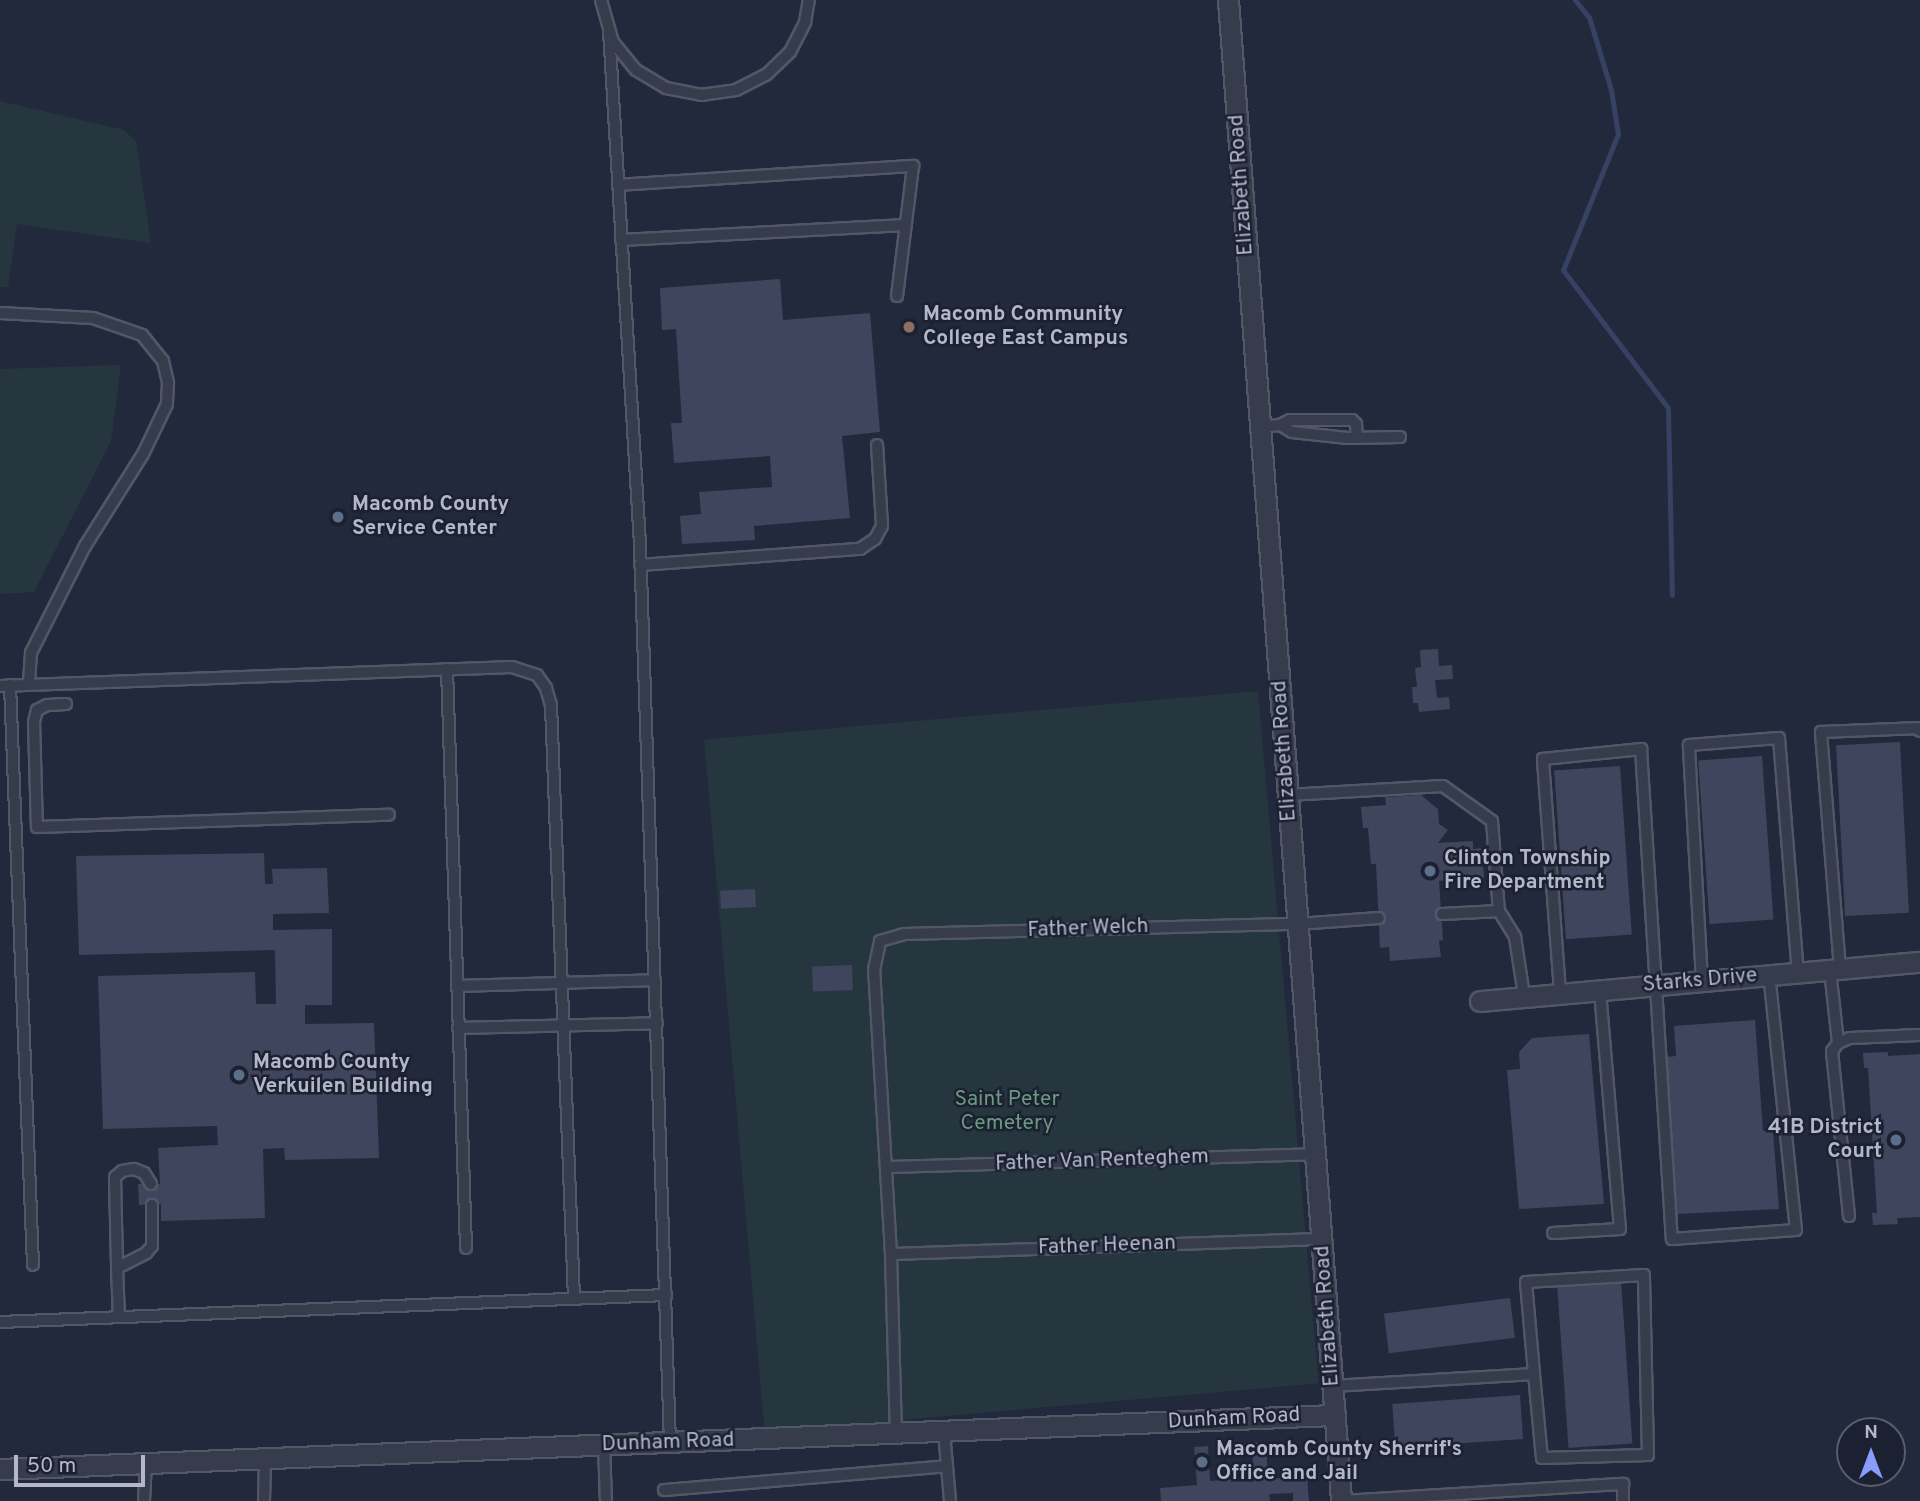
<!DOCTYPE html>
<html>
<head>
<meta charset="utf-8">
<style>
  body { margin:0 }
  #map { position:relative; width:1920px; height:1501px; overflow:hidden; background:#23293d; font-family:Overpass,sans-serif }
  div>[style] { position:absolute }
  .green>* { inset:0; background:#25363e; transform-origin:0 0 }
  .stream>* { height:5px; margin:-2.5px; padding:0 2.5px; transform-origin:2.5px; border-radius:2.5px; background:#374164 }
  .building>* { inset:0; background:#3f455d; transform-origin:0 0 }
  .roads { filter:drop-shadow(2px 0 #525768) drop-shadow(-2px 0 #525768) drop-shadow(0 2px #525768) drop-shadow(0 -2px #525768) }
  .lane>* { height:10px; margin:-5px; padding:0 5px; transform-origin:5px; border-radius:5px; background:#373c4d }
  .street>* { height:19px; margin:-9.5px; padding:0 9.5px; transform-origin:9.5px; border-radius:9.5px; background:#373c4d }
  .dots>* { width:19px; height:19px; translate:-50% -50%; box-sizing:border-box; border:4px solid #1c2132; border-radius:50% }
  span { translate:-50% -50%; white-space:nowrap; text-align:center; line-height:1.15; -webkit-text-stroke:5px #1c2132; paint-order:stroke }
  .street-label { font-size:21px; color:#b3b7c9 }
  .poi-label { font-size:21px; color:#b3b7c9; font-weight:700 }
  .left { translate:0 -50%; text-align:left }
  .right { translate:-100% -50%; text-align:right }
  .park-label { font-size:21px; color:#6a9a7f }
  .north { position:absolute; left:1836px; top:1417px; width:70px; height:70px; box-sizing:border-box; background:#1c2132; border:2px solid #585d6e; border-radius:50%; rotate:0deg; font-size:19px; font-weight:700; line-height:28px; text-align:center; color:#b3b7c9 }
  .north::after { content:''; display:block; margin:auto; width:24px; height:32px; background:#889cf9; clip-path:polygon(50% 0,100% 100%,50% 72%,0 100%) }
  .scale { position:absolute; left:14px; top:1455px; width:131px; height:32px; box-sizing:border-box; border:4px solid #b3b7c9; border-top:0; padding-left:9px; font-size:21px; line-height:24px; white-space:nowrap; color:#b3b7c9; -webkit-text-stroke:5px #1c2132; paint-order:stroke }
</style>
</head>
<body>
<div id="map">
  <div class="green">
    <i style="clip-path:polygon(0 101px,124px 130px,136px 141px,151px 243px,17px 224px,8px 287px,0 287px)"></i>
    <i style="clip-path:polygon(121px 365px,111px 441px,34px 592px,0 594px,0 369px)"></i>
    <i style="left:1258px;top:691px;width:695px;height:556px;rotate:85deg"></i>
  </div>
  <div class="stream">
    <i style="left:1575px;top:0;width:22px;rotate:51deg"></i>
    <i style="left:1589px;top:17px;width:76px;rotate:73.2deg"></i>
    <i style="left:1611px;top:90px;width:45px;rotate:81deg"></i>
    <i style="left:1618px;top:134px;width:147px;rotate:112deg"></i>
    <i style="left:1563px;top:270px;width:173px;rotate:52.7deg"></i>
    <i style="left:1668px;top:408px;width:187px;rotate:88.8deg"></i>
  </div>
  <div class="building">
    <i style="clip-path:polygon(780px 279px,783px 320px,870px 313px,880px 432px,842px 436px,850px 518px,754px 526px,755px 540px,682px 544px,680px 516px,701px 514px,699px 492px,772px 487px,770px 456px,674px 463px,671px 423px,682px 423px,676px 329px,662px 330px,660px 288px)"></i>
    <i style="clip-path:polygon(1438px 649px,1439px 666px,1452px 665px,1453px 679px,1435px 680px,1437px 698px,1449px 697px,1450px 709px,1419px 712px,1418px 703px,1413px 703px,1412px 687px,1417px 687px,1415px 668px,1421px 667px,1420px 650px)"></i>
    <i style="left:1900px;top:742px;width:171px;height:64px;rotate:87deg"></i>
    <i style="left:1762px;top:756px;width:164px;height:64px;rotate:86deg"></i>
    <i style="left:1620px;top:766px;width:169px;height:66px;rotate:86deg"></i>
    <i style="clip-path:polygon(1421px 795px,1438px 809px,1439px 824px,1448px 830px,1438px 843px,1473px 841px,1473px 849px,1482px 848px,1484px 878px,1439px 881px,1443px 940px,1439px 941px,1441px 957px,1390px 961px,1389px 947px,1380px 948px,1376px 864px,1371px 864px,1368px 828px,1363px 828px,1361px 807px,1386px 805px,1385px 797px)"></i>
    <i style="clip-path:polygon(264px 853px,265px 884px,273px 884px,272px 869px,327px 868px,329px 913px,273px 914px,273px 930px,332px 929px,332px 1005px,305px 1005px,305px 1024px,374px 1023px,379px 1158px,285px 1160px,284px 1148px,263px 1149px,265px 1218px,161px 1221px,161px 1204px,139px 1205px,138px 1184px,160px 1184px,158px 1148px,218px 1145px,217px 1126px,103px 1129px,98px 976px,255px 972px,256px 1004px,276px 1004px,275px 950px,79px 955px,76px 856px)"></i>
    <i style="left:755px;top:889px;width:18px;height:35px;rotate:87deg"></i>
    <i style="left:852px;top:965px;width:25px;height:40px;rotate:88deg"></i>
    <i style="clip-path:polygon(1755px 1020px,1763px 1131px,1773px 1131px,1779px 1209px,1676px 1214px,1666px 1057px,1676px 1056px,1674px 1026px)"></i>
    <i style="clip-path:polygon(1589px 1034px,1604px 1204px,1519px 1209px,1507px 1070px,1520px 1069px,1519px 1052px,1532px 1038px)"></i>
    <i style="clip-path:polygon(1888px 1052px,1888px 1056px,1920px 1054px,1920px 1217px,1897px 1218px,1898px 1224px,1873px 1225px,1872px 1213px,1877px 1213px,1868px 1068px,1864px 1068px,1863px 1053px)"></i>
    <i style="left:1621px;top:1281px;width:163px;height:64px;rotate:86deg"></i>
    <i style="left:1510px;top:1298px;width:40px;height:127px;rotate:83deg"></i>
    <i style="left:1520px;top:1395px;width:44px;height:128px;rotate:86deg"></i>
    <i style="clip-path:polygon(1266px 1442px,1268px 1479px,1307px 1476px,1309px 1501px,1293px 1501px,1293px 1493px,1269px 1494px,1270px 1501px,1161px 1501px,1160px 1488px,1197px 1485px,1194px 1447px,1208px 1446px,1210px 1481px,1254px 1478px,1252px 1446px,1219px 1445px)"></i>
  </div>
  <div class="roads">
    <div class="lane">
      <i style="left:601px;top:0;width:44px;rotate:74.1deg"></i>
      <i style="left:613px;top:42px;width:36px;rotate:51deg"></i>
      <i style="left:636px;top:70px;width:35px;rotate:31deg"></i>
      <i style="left:666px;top:88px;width:36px;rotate:11deg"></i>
      <i style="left:701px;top:95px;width:35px;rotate:-8deg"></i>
      <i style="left:736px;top:90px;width:34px;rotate:-27deg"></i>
      <i style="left:766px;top:75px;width:33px;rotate:-44deg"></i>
      <i style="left:790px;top:52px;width:34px;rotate:-63deg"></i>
      <i style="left:805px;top:22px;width:22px;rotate:-80deg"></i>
      <i style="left:609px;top:30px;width:515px;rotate:86.55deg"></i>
      <i style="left:640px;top:544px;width:899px;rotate:88.09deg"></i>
      <i style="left:618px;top:185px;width:296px;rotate:-3.7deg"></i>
      <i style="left:913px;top:166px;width:131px;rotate:97deg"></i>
      <i style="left:621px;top:240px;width:285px;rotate:-3deg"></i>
      <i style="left:0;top:313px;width:93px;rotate:3.1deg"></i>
      <i style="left:93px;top:318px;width:52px;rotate:19.1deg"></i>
      <i style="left:142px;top:335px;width:33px;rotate:51deg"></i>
      <i style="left:163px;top:361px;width:23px;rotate:77deg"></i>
      <i style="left:168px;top:383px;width:21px;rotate:93deg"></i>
      <i style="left:167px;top:404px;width:55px;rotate:115.6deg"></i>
      <i style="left:143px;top:454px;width:109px;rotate:122.2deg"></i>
      <i style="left:85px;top:546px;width:120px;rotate:116.8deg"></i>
      <i style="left:31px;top:653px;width:32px;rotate:94deg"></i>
      <i style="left:1280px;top:425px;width:11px;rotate:-27deg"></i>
      <i style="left:1290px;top:420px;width:62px"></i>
      <i style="left:1352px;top:420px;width:6px;rotate:45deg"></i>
      <i style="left:1356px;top:424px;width:14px;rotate:86deg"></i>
      <i style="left:1260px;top:427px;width:20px;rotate:-6deg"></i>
      <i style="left:1280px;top:425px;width:14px;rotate:30deg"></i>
      <i style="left:1292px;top:432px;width:56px;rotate:6.1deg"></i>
      <i style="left:1348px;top:438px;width:52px;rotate:-1.1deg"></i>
      <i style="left:640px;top:565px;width:221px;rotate:-4.2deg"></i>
      <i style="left:860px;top:549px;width:18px;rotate:-34deg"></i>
      <i style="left:875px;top:539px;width:15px;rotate:-62deg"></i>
      <i style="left:882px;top:526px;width:81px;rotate:-93.5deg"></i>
      <i style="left:447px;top:669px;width:579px;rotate:88.12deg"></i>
      <i style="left:10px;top:685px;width:580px;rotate:87.73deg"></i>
      <i style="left:0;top:686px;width:512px;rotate:-2.13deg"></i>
      <i style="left:512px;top:667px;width:26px;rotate:18deg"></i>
      <i style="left:537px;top:675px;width:16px;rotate:55deg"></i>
      <i style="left:546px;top:688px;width:18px;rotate:74deg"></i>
      <i style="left:551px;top:705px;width:594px;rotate:87.78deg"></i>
      <i style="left:66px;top:704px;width:19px;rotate:177deg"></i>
      <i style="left:47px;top:705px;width:11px;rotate:153deg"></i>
      <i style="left:37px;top:710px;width:12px;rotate:104deg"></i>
      <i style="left:34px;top:722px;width:105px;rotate:88.4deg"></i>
      <i style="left:37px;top:827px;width:352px;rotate:-2deg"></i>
      <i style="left:1288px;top:795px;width:155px;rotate:-3.3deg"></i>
      <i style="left:1443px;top:786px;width:60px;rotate:35.5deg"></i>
      <i style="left:1492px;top:821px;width:90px;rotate:85.6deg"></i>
      <i style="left:1499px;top:911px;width:31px;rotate:58deg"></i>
      <i style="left:1515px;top:937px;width:60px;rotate:81.3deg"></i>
      <i style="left:1442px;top:914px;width:57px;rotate:-3deg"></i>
      <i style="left:1840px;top:969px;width:238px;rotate:-94.6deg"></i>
      <i style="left:1821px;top:732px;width:99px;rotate:-2.3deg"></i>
      <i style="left:1920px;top:728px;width:3px;rotate:90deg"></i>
      <i style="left:1830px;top:970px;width:73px;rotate:83.7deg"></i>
      <i style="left:1702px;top:981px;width:236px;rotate:-93.2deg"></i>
      <i style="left:1689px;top:745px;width:90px;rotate:-4.4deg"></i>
      <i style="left:1779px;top:738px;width:236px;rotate:85.4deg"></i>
      <i style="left:457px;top:986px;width:198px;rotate:-1.7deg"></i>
      <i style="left:1560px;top:992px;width:234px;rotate:-94.2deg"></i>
      <i style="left:1543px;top:759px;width:99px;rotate:-5.8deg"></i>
      <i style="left:1641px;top:749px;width:491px;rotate:86.4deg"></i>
      <i style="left:1672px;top:1239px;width:124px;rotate:-4.2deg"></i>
      <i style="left:1796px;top:1230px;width:256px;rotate:-96deg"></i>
      <i style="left:458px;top:1028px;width:199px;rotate:-1.4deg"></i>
      <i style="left:887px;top:1167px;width:430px;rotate:-1.7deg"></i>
      <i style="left:151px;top:1184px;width:13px;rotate:-122deg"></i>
      <i style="left:144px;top:1173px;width:11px;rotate:-158deg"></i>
      <i style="left:134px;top:1169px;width:12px;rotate:171deg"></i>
      <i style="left:122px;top:1171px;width:9px;rotate:139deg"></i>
      <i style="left:115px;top:1177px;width:91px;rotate:88.7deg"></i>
      <i style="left:117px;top:1268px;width:33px;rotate:-27deg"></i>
      <i style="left:146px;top:1253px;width:9px;rotate:-49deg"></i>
      <i style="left:152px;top:1246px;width:41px;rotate:-90deg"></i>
      <i style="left:1849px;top:1216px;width:166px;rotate:-95.9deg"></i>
      <i style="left:1832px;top:1051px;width:10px;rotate:-53deg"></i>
      <i style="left:1838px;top:1043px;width:13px;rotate:-23deg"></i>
      <i style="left:1850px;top:1038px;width:70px;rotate:-2.5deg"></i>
      <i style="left:1553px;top:1233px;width:67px;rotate:-3.4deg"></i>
      <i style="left:1620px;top:1229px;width:240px;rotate:-94.8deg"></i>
      <i style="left:891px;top:1254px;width:431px;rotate:-2deg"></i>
      <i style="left:117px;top:1268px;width:49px;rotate:87.7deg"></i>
      <i style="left:0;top:1322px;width:667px;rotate:-2.32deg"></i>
      <i style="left:1333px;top:1386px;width:201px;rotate:-3.4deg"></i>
      <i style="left:1534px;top:1374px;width:84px;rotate:84.6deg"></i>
      <i style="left:1542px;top:1458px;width:106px;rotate:-1.6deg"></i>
      <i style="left:1648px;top:1455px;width:180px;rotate:-91.3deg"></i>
      <i style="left:1644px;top:1275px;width:118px;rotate:176.6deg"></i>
      <i style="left:1526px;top:1282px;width:92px;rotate:85deg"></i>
      <i style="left:944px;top:1432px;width:69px;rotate:85deg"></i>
      <i style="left:896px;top:1434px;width:180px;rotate:-91.6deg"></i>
      <i style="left:891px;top:1254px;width:285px;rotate:-93.4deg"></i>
      <i style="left:874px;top:970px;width:30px;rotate:-78deg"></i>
      <i style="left:880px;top:941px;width:25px;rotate:-16deg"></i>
      <i style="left:904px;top:934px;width:394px;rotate:-1.5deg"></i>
      <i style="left:1298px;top:924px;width:81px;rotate:-4.2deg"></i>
      <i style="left:604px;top:1445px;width:56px;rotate:88deg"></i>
      <i style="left:664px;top:1490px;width:284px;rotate:-4.8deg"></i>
      <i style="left:144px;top:1501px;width:38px;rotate:-87deg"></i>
      <i style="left:264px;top:1501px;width:42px;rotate:-88.6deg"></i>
      <i style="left:1343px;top:1501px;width:281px;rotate:-3.5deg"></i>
      <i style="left:1623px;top:1484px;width:17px;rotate:90deg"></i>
    </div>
    <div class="street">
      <i style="left:1228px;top:0;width:1505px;rotate:85.69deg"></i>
      <i style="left:1480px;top:1001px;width:442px;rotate:-5.1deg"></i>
      <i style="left:0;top:1469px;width:1336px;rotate:-2.32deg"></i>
    </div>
  </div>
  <div class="dots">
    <i style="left:909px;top:327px;background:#8d6e63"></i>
    <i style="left:338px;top:517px;background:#5c6f8a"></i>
    <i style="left:1430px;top:871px;background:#5c6f8a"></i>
    <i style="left:239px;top:1075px;background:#5c6f8a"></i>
    <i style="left:1896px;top:1140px;background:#5c6f8a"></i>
    <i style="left:1202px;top:1462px;background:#5c6f8a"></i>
  </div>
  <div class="street-label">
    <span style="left:1242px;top:185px;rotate:-94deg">Elizabeth Road</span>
    <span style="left:1285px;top:751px;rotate:-94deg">Elizabeth Road</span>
    <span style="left:1088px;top:929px;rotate:-2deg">Father Welch</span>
    <span style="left:1700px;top:981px;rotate:-5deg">Starks Drive</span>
    <span style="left:1102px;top:1161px;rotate:-2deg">Father Van Renteghem</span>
    <span style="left:1107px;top:1246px;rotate:-2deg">Father Heenan</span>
    <span style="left:1328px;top:1316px;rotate:-94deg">Elizabeth Road</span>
    <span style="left:1234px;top:1419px;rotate:-3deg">Dunham Road</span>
    <span style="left:668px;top:1443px;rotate:-2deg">Dunham Road</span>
  </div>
  <div class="poi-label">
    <span class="left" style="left:923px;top:327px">Macomb Community<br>College East Campus</span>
    <span class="left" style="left:352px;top:517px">Macomb County<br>Service Center</span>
    <span class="left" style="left:1444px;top:871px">Clinton Township<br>Fire Department</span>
    <span class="left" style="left:253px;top:1075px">Macomb County<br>Verkuilen Building</span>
    <span class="right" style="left:1882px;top:1140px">41B District<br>Court</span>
    <span class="left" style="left:1216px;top:1462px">Macomb County Sherrif's<br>Office and Jail</span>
  </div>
  <div class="park-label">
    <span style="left:1007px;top:1112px">Saint Peter<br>Cemetery</span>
  </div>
  <div class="north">N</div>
  <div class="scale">50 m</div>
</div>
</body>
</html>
